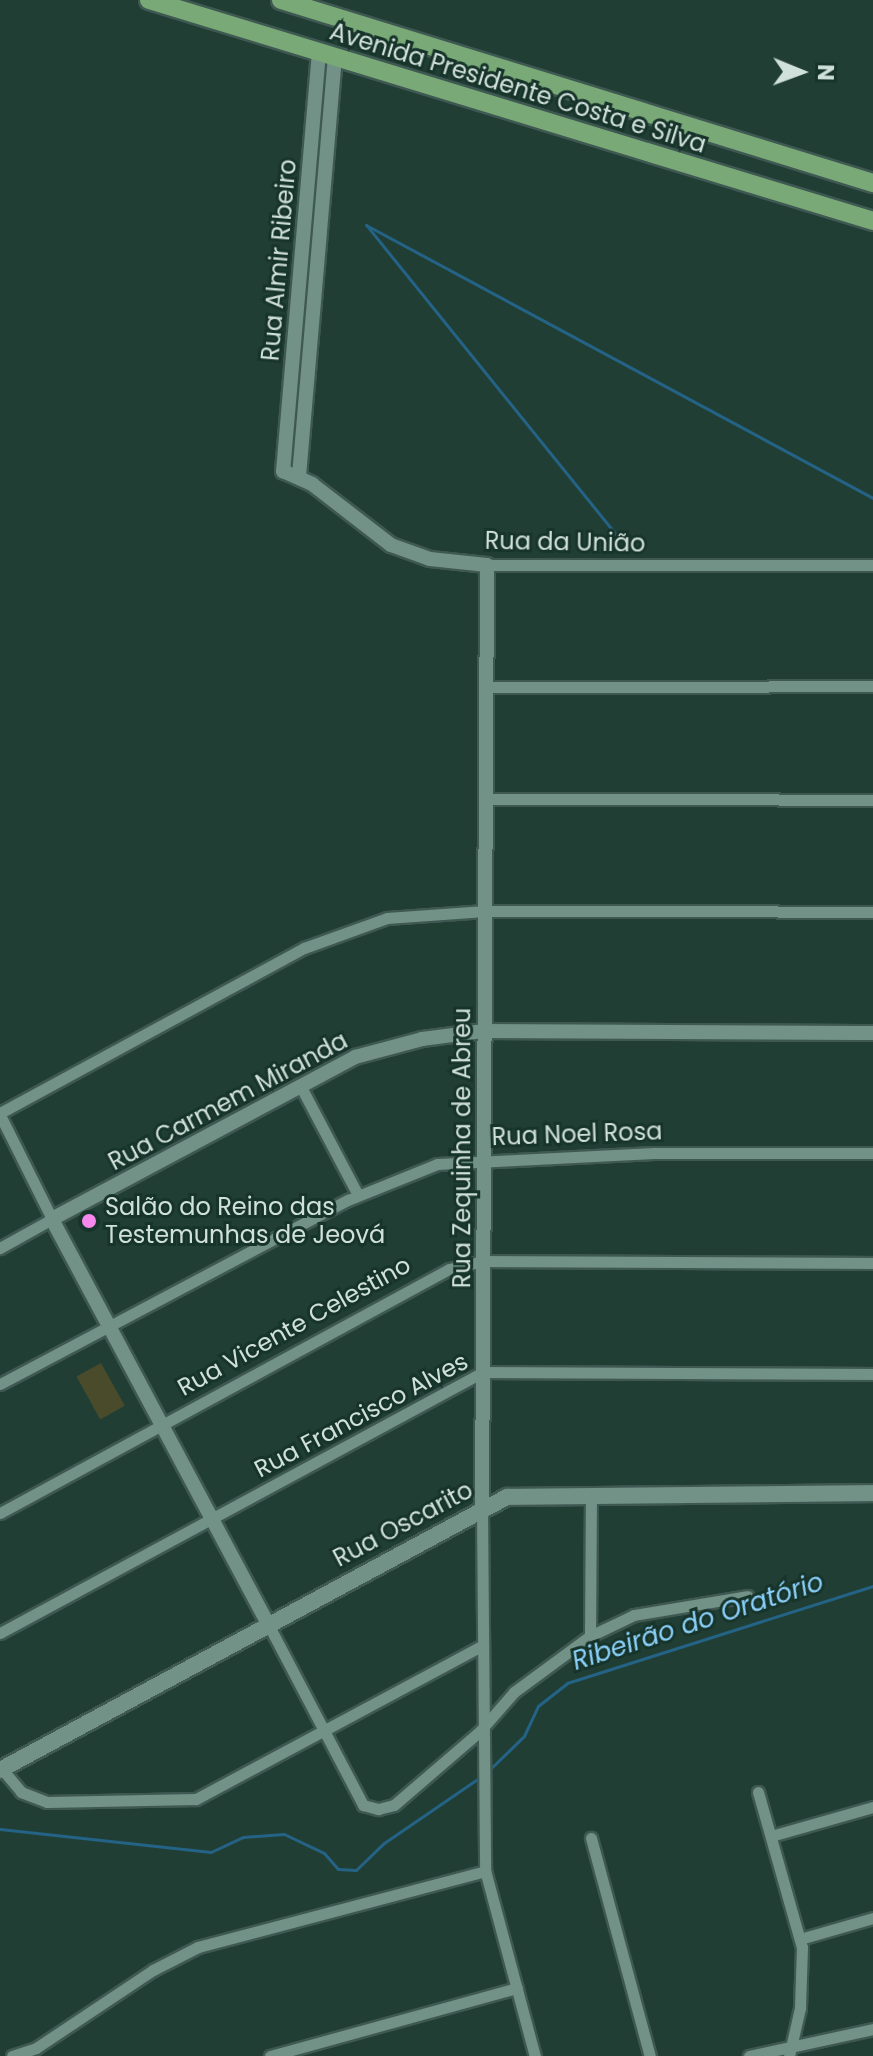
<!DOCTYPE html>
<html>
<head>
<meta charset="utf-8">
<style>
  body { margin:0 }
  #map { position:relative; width:873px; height:2056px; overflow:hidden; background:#213e35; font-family:Poppins,sans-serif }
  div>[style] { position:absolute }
  .green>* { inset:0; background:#4a4b2a; transform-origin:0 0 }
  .stream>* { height:3px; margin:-1.5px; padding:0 1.5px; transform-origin:1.5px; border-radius:1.5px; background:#246385 }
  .roads { filter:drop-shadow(2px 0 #3f5952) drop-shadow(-2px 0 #3f5952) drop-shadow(0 2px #3f5952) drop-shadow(0 -2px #3f5952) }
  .minor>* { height:11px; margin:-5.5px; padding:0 5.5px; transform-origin:5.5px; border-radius:5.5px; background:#729187 }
  .tertiary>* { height:14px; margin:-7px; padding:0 7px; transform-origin:7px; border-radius:7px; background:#729187 }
  .secondary>* { height:16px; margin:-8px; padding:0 8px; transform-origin:8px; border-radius:8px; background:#729187 }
  .trunk>* { height:18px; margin:-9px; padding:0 9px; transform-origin:9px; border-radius:9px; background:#79a977 }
  .dots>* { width:22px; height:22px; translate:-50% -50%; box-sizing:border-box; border:4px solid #17342b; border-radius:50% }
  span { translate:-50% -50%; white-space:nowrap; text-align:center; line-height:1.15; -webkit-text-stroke:6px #17342b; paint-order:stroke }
  .street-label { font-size:24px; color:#d0e0da }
  .poi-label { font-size:24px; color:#d0e0da }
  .left { translate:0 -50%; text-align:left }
  .water-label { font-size:26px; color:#8bd0f9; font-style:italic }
  .north { position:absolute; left:761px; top:32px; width:80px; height:80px; -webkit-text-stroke:6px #17342b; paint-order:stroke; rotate:91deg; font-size:22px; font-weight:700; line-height:32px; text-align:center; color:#d0e0da }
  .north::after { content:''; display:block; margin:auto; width:28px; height:36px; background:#d0e0da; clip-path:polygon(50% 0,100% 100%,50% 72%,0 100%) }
</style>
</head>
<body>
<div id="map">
  <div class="green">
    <i style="left:101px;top:1363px;width:49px;height:28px;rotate:61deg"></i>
  </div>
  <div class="stream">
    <i style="left:618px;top:537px;width:401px;rotate:-128.9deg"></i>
    <i style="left:366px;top:225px;width:576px;rotate:28.3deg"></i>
    <i style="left:488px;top:1771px;width:50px;rotate:-44.2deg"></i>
    <i style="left:524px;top:1736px;width:33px;rotate:-65deg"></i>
    <i style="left:538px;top:1706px;width:37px;rotate:-38deg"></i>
    <i style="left:567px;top:1683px;width:321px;rotate:-17.6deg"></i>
    <i style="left:0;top:1829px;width:212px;rotate:6.2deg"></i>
    <i style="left:211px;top:1852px;width:35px;rotate:-25deg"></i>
    <i style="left:243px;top:1837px;width:41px;rotate:-4.2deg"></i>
    <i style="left:284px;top:1834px;width:44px;rotate:25.4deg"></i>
    <i style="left:324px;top:1853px;width:21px;rotate:49deg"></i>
    <i style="left:338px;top:1869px;width:18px;rotate:3deg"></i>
    <i style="left:356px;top:1870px;width:39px;rotate:-44deg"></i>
    <i style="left:384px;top:1843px;width:119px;rotate:-34.4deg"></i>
  </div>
  <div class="roads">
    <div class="minor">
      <i style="left:487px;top:565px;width:386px"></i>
      <i style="left:487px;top:687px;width:386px;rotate:-0.1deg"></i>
      <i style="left:486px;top:799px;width:387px;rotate:0.1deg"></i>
      <i style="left:301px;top:1087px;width:122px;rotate:62.2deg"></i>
      <i style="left:0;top:1113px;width:346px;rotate:-28.5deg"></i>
      <i style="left:304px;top:948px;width:88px;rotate:-19.9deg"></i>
      <i style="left:387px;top:918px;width:98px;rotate:-4.1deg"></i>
      <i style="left:485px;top:911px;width:388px;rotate:0.1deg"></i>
      <i style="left:0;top:1115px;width:116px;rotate:63.4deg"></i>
      <i style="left:52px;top:1219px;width:60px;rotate:150.9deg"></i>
      <i style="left:0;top:1384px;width:394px;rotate:-27.9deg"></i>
      <i style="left:348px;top:1200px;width:96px;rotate:-22deg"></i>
      <i style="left:437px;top:1164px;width:217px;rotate:-2.9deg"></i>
      <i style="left:654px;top:1153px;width:219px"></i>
      <i style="left:482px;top:1510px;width:360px;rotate:89.5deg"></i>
      <i style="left:485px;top:1870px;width:193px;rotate:75deg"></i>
      <i style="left:0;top:1513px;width:511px;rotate:-28.52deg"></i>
      <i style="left:449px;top:1269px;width:35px;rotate:-13deg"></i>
      <i style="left:483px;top:1261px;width:390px;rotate:0.3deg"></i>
      <i style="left:267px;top:1622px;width:207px;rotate:62.3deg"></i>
      <i style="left:363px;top:1805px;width:16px;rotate:15deg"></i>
      <i style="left:378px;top:1809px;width:16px;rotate:-14deg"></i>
      <i style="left:394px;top:1805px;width:113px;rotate:-40.7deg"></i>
      <i style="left:480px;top:1731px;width:52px;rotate:-48.9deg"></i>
      <i style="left:514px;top:1692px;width:94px;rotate:-36.4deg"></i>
      <i style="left:590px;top:1636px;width:49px;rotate:-25.5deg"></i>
      <i style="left:634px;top:1615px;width:115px;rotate:-9.5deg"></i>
      <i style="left:0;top:1633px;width:549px;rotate:-28.39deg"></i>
      <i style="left:483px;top:1372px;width:390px;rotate:0.3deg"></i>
      <i style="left:590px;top:1636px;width:142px;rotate:-89.6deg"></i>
      <i style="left:2px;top:1769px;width:30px;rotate:50deg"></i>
      <i style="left:21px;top:1792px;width:28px;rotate:21deg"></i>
      <i style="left:47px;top:1802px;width:149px;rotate:-1.2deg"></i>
      <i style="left:196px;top:1799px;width:322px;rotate:-28.2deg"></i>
      <i style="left:758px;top:1792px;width:161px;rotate:74.2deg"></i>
      <i style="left:802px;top:1947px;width:61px;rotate:91.9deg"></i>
      <i style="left:800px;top:2008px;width:49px;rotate:102.9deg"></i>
      <i style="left:771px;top:1836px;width:106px;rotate:-15.9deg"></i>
      <i style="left:591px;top:1838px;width:226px;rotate:74.9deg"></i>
      <i style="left:800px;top:1939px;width:76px;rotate:-16deg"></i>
      <i style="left:12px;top:2056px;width:25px;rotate:-18deg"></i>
      <i style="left:36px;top:2048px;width:141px;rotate:-33.7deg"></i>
      <i style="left:153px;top:1970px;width:51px;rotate:-27.1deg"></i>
      <i style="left:198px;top:1947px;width:297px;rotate:-14.8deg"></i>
      <i style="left:270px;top:2056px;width:256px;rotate:-15.4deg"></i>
      <i style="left:749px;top:2056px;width:127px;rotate:-12.3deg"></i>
    </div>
    <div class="tertiary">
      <i style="left:319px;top:52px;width:421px;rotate:94.9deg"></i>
      <i style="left:283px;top:471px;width:32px;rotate:24deg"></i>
      <i style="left:312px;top:484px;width:100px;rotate:37.7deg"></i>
      <i style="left:391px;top:545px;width:41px;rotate:19.7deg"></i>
      <i style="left:430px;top:559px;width:57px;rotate:6deg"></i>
      <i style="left:487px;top:565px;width:945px;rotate:90.3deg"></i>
      <i style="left:299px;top:476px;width:421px;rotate:-85.1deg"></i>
      <i style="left:267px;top:1622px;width:457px;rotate:-118.1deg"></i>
      <i style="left:52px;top:1219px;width:344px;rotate:-28.1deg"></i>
      <i style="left:355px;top:1057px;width:69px;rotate:-15deg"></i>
      <i style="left:422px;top:1039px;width:63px;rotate:-7.4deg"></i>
      <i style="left:484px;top:1031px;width:389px;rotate:0.3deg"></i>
    </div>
    <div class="secondary">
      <i style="left:0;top:1770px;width:576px;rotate:-28.3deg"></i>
      <i style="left:507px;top:1497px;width:366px;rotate:-0.6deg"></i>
    </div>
    <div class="trunk">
      <i style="left:149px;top:0;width:757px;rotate:16.97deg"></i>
      <i style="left:281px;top:0;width:620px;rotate:17.18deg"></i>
    </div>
  </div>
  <div class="dots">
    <i style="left:89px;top:1221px;background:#f688ed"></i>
  </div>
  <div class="street-label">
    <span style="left:518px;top:88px;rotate:17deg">Avenida Presidente Costa e Silva</span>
    <span style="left:279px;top:260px;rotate:-85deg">Rua Almir Ribeiro</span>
    <span style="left:565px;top:542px;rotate:1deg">Rua da União</span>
    <span style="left:228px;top:1101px;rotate:-28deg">Rua Carmem Miranda</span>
    <span style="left:577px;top:1134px;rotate:-2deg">Rua Noel Rosa</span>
    <span style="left:462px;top:1148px;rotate:-90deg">Rua Zequinha de Abreu</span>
    <span style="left:294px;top:1326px;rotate:-29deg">Rua Vicente Celestino</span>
    <span style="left:361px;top:1415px;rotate:-28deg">Rua Francisco Alves</span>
    <span style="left:403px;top:1524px;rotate:-28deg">Rua Oscarito</span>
  </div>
  <div class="poi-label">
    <span class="left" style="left:105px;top:1221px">Salão do Reino das<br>Testemunhas de Jeová</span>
  </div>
  <div class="water-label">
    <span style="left:698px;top:1622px;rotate:-18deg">Ribeirão do Oratório</span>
  </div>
  <div class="north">N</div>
</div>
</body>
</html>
